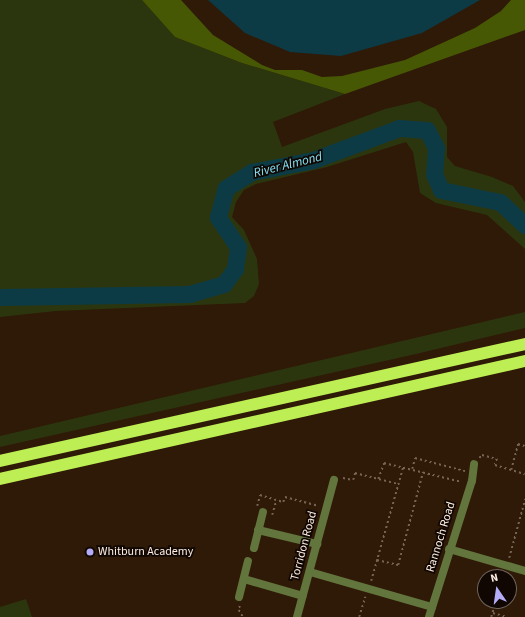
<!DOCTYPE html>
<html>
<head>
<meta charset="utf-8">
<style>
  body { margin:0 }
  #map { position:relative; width:525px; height:617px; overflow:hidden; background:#2f1907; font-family:"Source Sans 3",sans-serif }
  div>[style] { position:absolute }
  .green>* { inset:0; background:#2c360e }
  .forest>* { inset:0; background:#475804 }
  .water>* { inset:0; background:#0d3b45 }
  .river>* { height:17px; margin:-8.5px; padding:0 8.5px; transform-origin:8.5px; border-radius:8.5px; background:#0d3b45 }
  .path>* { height:1.5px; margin-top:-0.75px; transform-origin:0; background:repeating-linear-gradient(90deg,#776454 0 2px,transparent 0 5px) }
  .street>* { height:8px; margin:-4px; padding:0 4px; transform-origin:4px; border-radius:4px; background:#61753c }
  .highway>* { height:12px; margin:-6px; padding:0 6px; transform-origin:6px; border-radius:6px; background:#bdee53 }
  .dots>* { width:11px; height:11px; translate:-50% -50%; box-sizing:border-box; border:2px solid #100702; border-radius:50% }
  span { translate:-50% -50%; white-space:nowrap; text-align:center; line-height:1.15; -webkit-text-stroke:3.5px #100702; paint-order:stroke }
  .street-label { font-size:12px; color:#fdeee3 }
  .poi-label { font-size:12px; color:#fdeee3 }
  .left { translate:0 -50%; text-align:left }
  .water-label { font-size:13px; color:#83e1f7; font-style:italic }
  .north { position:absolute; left:477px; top:569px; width:40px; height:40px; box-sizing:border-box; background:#100702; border:1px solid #6f635c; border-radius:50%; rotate:347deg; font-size:11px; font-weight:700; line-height:16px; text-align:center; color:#fdeee3 }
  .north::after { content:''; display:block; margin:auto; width:14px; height:18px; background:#b5acf8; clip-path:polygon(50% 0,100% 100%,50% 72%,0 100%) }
</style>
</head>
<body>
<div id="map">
  <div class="green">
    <i style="clip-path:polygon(0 0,142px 0,175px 37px,242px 63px,345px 94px,273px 122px,282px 147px,385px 109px,419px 101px,436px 109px,447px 127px,447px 157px,455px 166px,492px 177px,513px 186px,525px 202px,525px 249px,487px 215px,436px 203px,420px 193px,413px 152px,406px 142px,327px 167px,256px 184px,244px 190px,236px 202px,232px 217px,244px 230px,257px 259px,259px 284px,254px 296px,245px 303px,56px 311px,0 317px)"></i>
    <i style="clip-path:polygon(525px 312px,525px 328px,416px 354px,0 447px,0 436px)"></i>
    <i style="clip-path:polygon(26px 599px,32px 617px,0 617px,0 607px)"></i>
  </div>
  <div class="forest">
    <i style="clip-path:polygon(142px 0,181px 0,213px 35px,262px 65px,275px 70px,302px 70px,322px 77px,342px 76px,405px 60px,475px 28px,501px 11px,511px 0,525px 0,525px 30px,345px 94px,242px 63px,175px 37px)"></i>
  </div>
  <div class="water">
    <i style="clip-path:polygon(208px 0,480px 0,422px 33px,341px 56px,290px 52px,245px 33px)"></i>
  </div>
  <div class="river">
    <i style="left:0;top:297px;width:189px;rotate:-0.9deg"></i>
    <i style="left:189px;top:294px;width:36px;rotate:-16deg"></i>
    <i style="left:224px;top:284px;width:19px;rotate:-54deg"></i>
    <i style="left:235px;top:269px;width:22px;rotate:-82deg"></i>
    <i style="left:238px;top:247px;width:36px;rotate:-124deg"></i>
    <i style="left:218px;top:217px;width:30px;rotate:-75deg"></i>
    <i style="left:226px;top:188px;width:31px;rotate:-32deg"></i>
    <i style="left:252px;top:172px;width:62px;rotate:-11.1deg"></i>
    <i style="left:313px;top:160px;width:92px;rotate:-20.4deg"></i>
    <i style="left:399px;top:128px;width:28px;rotate:4deg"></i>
    <i style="left:427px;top:130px;width:20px;rotate:63deg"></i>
    <i style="left:436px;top:148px;width:26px;rotate:94deg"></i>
    <i style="left:434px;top:174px;width:17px;rotate:66deg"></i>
    <i style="left:441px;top:190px;width:60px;rotate:11.5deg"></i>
    <i style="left:500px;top:202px;width:34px;rotate:43deg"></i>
  </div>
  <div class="path">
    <i style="left:479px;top:458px;width:4px;rotate:-45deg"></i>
    <i style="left:482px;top:455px;width:16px;rotate:15deg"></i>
    <i style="left:497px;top:459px;width:6px;rotate:108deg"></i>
    <i style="left:495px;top:465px;width:31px;rotate:17deg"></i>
    <i style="left:412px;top:469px;width:11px;rotate:-75deg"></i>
    <i style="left:415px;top:458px;width:52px;rotate:14.6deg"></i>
    <i style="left:511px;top:470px;width:27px;rotate:-75deg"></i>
    <i style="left:518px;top:444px;width:7px;rotate:16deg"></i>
    <i style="left:343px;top:478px;width:10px;rotate:11deg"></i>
    <i style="left:353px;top:480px;width:7px;rotate:-74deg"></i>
    <i style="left:355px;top:473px;width:44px;rotate:14.3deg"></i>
    <i style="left:378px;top:479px;width:17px;rotate:-69deg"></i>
    <i style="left:384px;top:463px;width:80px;rotate:13.7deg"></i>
    <i style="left:257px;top:506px;width:11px;rotate:-75deg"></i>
    <i style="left:260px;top:495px;width:24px;rotate:17deg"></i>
    <i style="left:283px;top:502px;width:5px;rotate:-68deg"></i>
    <i style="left:285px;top:497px;width:35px;rotate:15deg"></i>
    <i style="left:272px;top:515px;width:15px;rotate:-74deg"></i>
    <i style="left:509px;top:558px;width:61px;rotate:-74.8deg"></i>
    <i style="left:377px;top:560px;width:22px;rotate:13deg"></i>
    <i style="left:398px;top:565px;width:96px;rotate:-75deg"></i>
    <i style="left:371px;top:581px;width:118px;rotate:-74.3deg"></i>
    <i style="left:240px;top:606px;width:4px;rotate:104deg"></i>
    <i style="left:239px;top:610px;width:8px;rotate:60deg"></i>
    <i style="left:493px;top:613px;width:15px;rotate:16deg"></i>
    <i style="left:359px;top:617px;width:21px;rotate:-73deg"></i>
    <i style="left:491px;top:617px;width:17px;rotate:-73deg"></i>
  </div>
  <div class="street">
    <i style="left:258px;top:530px;width:61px;rotate:13.3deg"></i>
    <i style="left:254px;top:548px;width:37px;rotate:-76deg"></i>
    <i style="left:449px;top:549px;width:79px;rotate:16.1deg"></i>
    <i style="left:310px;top:572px;width:127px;rotate:16deg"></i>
    <i style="left:244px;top:579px;width:61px;rotate:16.1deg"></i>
    <i style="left:239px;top:597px;width:37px;rotate:-76deg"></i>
    <i style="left:297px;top:617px;width:142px;rotate:-74.9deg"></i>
    <i style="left:429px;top:617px;width:143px;rotate:-72.5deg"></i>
    <i style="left:472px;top:481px;width:17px;rotate:-83deg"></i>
  </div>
  <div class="highway">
    <i style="left:0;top:461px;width:538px;rotate:-12.56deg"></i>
    <i style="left:0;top:479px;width:538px;rotate:-12.67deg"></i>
  </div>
  <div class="dots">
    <i style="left:90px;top:552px;background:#b5acf8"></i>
  </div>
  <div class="street-label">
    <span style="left:441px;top:537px;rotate:-73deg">Rannoch Road</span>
    <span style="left:304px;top:546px;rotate:-75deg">Torridon Road</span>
  </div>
  <div class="poi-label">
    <span class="left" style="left:98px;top:552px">Whitburn Academy</span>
  </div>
  <div class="water-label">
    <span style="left:288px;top:165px;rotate:-14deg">River Almond</span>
  </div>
  <div class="north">N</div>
</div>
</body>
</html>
